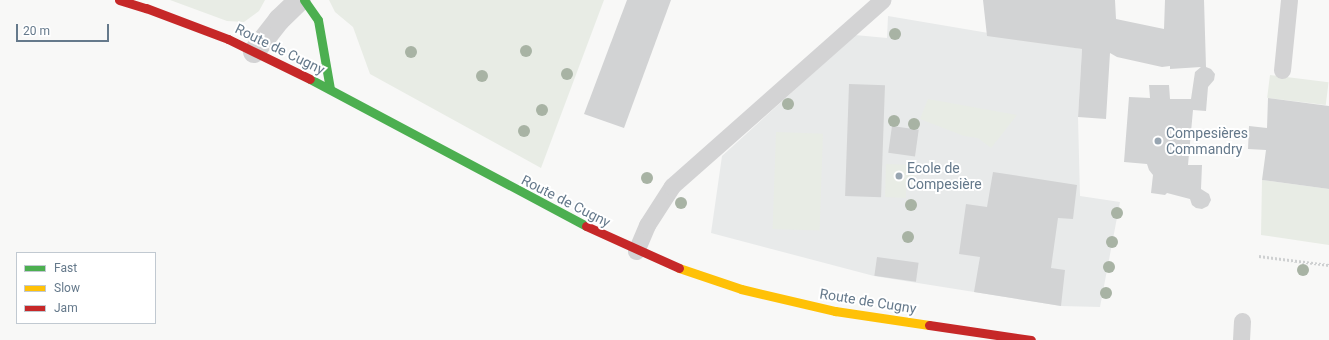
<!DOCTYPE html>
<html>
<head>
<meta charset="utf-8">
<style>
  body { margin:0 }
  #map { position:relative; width:1329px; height:340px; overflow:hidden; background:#f8f8f7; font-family:Roboto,sans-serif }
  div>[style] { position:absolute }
  .built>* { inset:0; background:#e8eaea }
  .green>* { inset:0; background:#e8ece5; transform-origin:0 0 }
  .building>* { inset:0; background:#d2d3d4; transform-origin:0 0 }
  .path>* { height:2.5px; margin-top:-1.25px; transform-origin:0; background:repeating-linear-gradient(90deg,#ced0d1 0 2px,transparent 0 4px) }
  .lane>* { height:17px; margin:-8.5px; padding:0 8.5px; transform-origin:8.5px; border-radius:8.5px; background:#d3d3d4 }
  .street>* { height:22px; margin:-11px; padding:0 11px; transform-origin:11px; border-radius:11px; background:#d3d3d4 }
  .fast>* { height:9px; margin:-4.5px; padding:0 4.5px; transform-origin:4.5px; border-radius:4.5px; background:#4caf50 }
  .slow>* { height:9px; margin:-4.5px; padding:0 4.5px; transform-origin:4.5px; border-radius:4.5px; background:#ffc107 }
  .jam>* { height:9px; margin:-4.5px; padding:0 4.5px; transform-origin:4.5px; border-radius:4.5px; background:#c62828 }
  .trees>* { width:12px; height:12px; margin:-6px; border-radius:50%; background:#a8b3a4 }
  .dots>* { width:11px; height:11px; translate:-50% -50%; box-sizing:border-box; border:2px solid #fff; border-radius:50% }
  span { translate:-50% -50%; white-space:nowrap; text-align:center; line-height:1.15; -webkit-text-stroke:4px #fff; paint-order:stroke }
  .street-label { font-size:14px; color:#65798b }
  .poi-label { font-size:14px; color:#65798b }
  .left { translate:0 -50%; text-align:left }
  .legend { position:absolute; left:16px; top:252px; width:140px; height:72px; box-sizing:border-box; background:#fff; border:1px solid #c1c9d1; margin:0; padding:5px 7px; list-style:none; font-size:12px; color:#65798b }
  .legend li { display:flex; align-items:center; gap:8px; height:20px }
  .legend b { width:20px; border:1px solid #c1c9d1 }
  .scale { position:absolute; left:16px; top:24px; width:93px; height:18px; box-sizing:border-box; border:2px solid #65798b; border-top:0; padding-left:5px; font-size:12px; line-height:14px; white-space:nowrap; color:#65798b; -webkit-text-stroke:3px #fff; paint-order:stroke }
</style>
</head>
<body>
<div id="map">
  <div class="built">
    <i style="clip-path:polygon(888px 16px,1082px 49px,1078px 117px,1080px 196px,1120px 202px,1100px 307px,1061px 306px,874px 276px,711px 233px,722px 156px,855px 35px,887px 38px)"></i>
  </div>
  <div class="green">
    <i style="clip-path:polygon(170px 0,265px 0,259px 11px,244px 22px,227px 21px)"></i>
    <i style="clip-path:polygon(329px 0,604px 0,541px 168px,370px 74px,353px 27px,335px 12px)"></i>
    <i style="left:1270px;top:75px;width:59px;height:23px;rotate:7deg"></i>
    <i style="clip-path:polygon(928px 99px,1017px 115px,991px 148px,978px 138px,964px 136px,920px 119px)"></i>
    <i style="left:776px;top:132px;width:47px;height:97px;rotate:2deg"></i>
    <i style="clip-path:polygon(886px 164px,916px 165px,915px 185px,906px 185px,906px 198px,885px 197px)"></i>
    <i style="clip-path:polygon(1262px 180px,1329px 189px,1329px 245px,1261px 235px)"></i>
  </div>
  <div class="building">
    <i style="clip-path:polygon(627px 0,671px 0,624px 128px,584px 114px)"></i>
    <i style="clip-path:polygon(983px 0,1115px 0,1116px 19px,1164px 29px,1165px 0,1204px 0,1206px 67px,1211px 69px,1215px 74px,1214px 80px,1208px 87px,1206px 111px,1193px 110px,1188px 165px,1202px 165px,1201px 189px,1209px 194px,1211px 200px,1208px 206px,1202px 209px,1196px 208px,1192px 205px,1190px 199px,1167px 193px,1165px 195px,1151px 193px,1153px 175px,1149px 170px,1147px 164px,1124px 162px,1129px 97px,1150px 98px,1149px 85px,1169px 85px,1170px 99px,1191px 99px,1195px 72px,1201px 67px,1170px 69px,1170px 66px,1162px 67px,1117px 57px,1110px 53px,1106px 119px,1078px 117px,1082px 49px,987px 36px)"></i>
    <i style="left:849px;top:84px;width:36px;height:112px;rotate:2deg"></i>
    <i style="clip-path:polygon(1268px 98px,1329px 106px,1329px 189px,1262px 180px,1266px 150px,1248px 149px,1249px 126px,1267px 128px)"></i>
    <i style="left:892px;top:126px;width:27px;height:27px;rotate:8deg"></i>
    <i style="clip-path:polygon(993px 172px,1077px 185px,1073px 219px,1058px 218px,1051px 268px,1065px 270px,1061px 306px,974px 292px,980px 257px,959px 254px,966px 204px,987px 207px)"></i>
    <i style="left:877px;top:257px;width:42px;height:19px;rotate:8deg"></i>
  </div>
  <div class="path">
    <i style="left:1259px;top:256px;width:71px;rotate:7.3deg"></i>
  </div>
  <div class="lane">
    <i style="left:1282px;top:70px;width:70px;rotate:-84.3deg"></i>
    <i style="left:636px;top:251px;width:28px;rotate:-67deg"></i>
    <i style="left:647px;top:225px;width:46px;rotate:-57.3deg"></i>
    <i style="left:672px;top:186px;width:281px;rotate:-41.5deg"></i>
    <i style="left:1241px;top:340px;width:19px;rotate:-87deg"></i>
  </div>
  <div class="street">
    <i style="left:254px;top:52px;width:41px;rotate:-52deg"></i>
    <i style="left:279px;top:20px;width:29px;rotate:-44deg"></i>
  </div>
  <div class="fast">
    <i style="left:304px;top:0;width:24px;rotate:55deg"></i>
    <i style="left:318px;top:20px;width:70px;rotate:80.1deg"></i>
    <i style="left:310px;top:79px;width:313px;rotate:28deg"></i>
  </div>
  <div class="slow">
    <i style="left:679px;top:268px;width:65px;rotate:18.7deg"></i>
    <i style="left:741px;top:289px;width:97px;rotate:13.2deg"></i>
    <i style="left:835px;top:311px;width:95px;rotate:8.5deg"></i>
  </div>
  <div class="jam">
    <i style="left:119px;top:0;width:28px;rotate:17deg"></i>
    <i style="left:146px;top:8px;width:88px;rotate:20.7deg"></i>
    <i style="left:228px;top:39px;width:91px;rotate:26deg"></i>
    <i style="left:586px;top:226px;width:102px;rotate:24.3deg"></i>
    <i style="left:929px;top:325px;width:103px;rotate:8.4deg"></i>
  </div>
  <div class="trees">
    <i style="left:895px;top:34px"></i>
    <i style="left:526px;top:51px"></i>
    <i style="left:411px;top:52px"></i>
    <i style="left:567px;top:74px"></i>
    <i style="left:482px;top:76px"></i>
    <i style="left:788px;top:104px"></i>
    <i style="left:542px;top:110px"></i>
    <i style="left:894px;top:121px"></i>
    <i style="left:914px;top:124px"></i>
    <i style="left:524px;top:131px"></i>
    <i style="left:647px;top:178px"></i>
    <i style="left:681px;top:203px"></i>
    <i style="left:911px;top:205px"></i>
    <i style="left:1117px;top:213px"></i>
    <i style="left:908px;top:237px"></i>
    <i style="left:1112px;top:242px"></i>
    <i style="left:1109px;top:267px"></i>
    <i style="left:1303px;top:270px"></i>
    <i style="left:1106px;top:293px"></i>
  </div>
  <div class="dots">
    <i style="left:1158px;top:141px;background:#98a5b1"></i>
    <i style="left:899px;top:176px;background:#98a5b1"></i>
  </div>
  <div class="street-label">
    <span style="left:280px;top:49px;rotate:26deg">Route de Cugny</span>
    <span style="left:566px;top:201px;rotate:27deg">Route de Cugny</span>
    <span style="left:868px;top:301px;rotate:9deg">Route de Cugny</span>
  </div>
  <div class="poi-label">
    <span class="left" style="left:1166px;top:141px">Compesières<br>Commandry</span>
    <span class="left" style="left:907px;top:176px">Ecole de<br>Compesière</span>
  </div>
  <ul class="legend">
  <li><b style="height:5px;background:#4caf50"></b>Fast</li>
  <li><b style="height:5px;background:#ffc107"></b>Slow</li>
  <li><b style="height:5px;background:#c62828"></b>Jam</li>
  </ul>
  <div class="scale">20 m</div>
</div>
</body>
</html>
